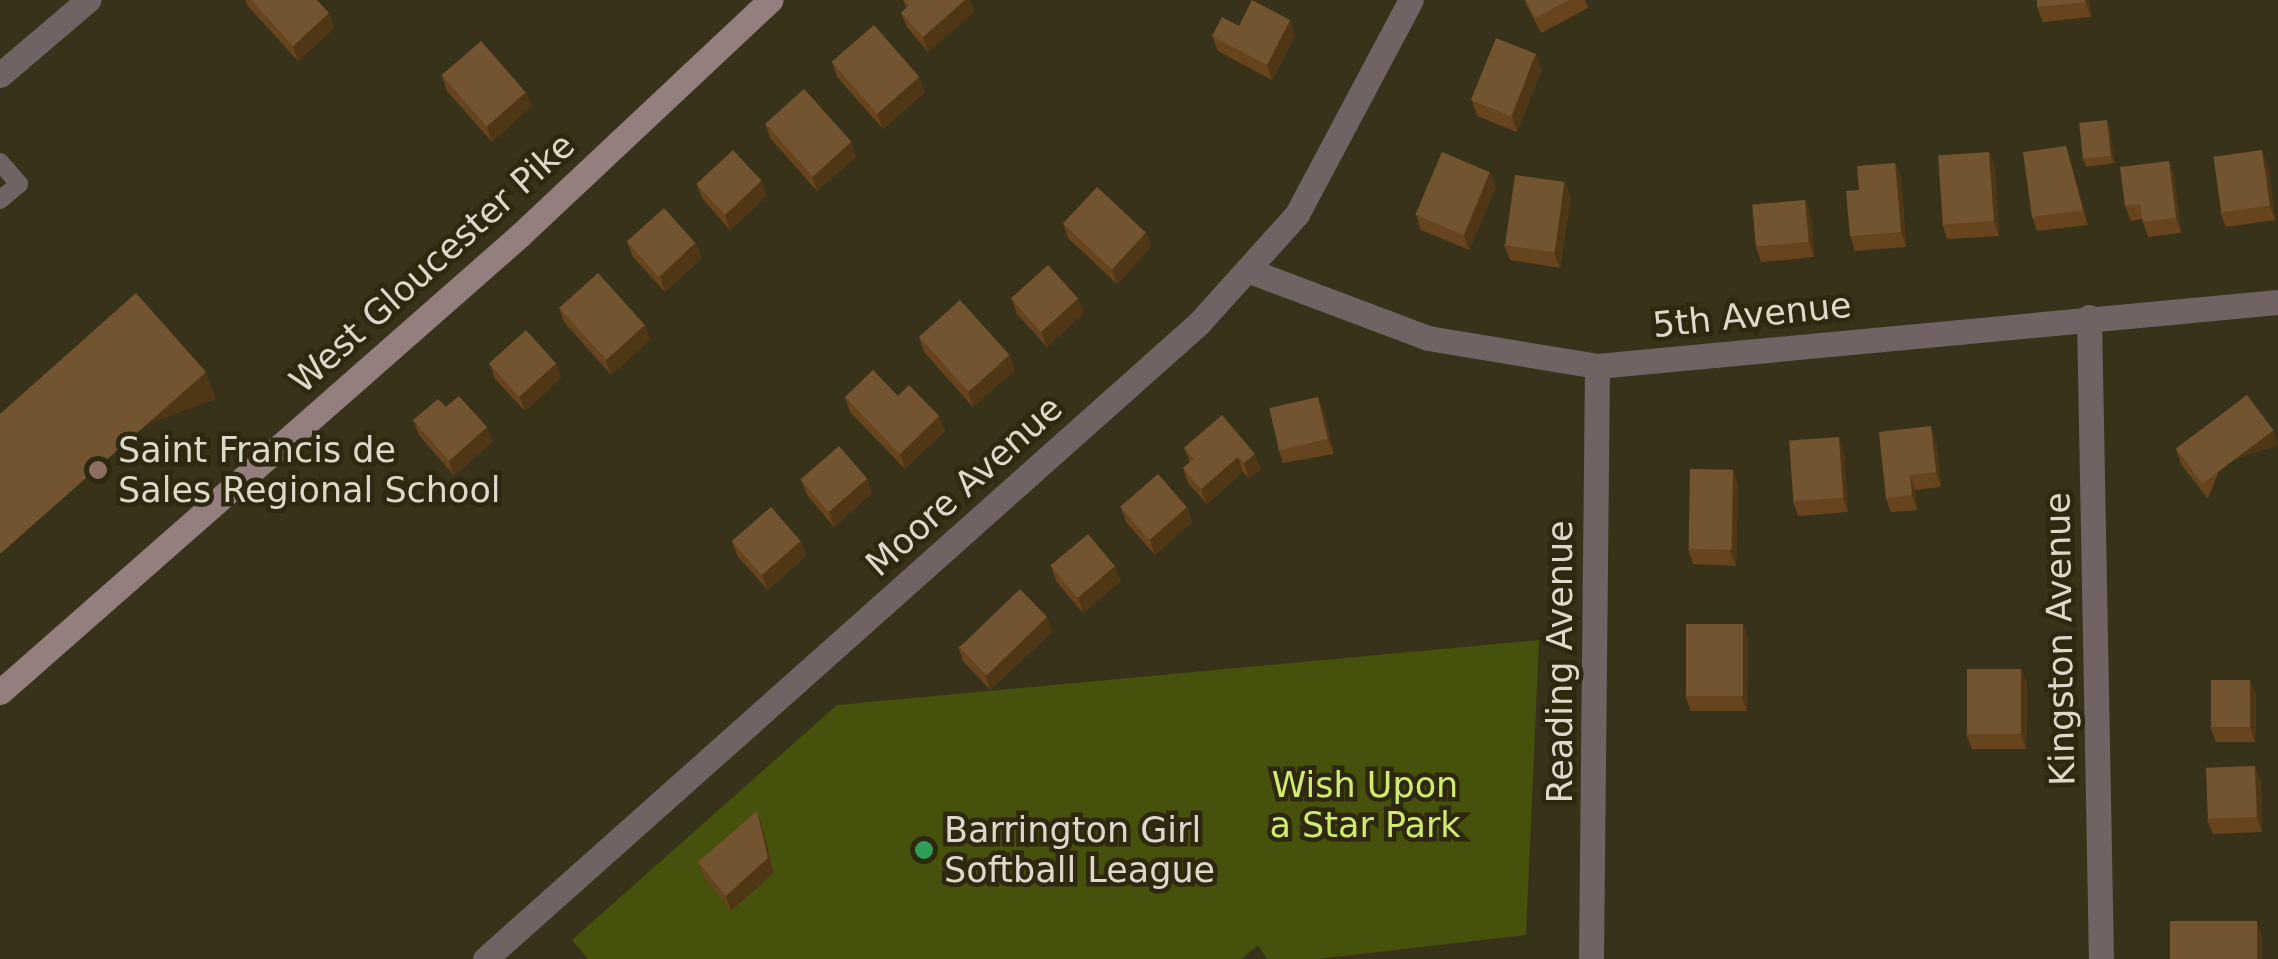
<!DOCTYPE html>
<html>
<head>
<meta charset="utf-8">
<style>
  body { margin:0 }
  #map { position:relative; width:2278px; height:959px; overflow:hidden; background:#38321a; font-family:"DejaVu Sans",sans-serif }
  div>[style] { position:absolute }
  .green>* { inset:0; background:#46520c }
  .lane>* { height:18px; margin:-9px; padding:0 9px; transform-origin:9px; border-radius:9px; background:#716364 }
  .street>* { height:25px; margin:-12.5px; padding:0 12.5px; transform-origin:12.5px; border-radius:12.5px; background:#716364 }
  .secondary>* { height:25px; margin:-12.5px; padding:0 12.5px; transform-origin:12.5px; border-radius:12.5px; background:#947f7f }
  .wall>* { inset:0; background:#67441d }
  .shaded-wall>* { inset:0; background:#4f3614; transform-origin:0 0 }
  .building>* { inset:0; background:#735430; transform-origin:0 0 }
  .dots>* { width:28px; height:28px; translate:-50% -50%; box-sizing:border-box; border:5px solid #2e2810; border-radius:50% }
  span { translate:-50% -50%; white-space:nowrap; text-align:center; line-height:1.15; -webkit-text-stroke:9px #2e2810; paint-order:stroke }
  .street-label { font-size:35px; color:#dcd8ca }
  .poi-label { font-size:35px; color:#dcd8ca }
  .left { translate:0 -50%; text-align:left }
  .park-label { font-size:35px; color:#d0eb6d }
</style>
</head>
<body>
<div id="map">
  <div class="green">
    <i style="clip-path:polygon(1539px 640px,1526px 935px,1317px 959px,1267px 959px,1258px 945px,1241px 959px,588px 959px,572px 940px,837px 705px)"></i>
  </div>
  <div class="lane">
    <i style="left:0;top:162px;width:29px;rotate:49deg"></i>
    <i style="left:19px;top:184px;width:25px;rotate:140deg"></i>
  </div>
  <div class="street">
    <i style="left:0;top:75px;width:116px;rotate:-40.4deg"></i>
    <i style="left:1247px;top:270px;width:193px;rotate:20.6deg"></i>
    <i style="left:1428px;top:338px;width:171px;rotate:9.4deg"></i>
    <i style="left:1597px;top:366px;width:684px;rotate:-5.37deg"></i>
    <i style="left:2089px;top:317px;width:642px;rotate:88.93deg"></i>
    <i style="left:485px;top:959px;width:956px;rotate:-41.69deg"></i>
    <i style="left:1199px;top:323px;width:147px;rotate:-48deg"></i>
    <i style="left:1297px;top:214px;width:242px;rotate:-62deg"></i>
    <i style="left:1591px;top:959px;width:593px;rotate:-89.42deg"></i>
  </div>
  <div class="secondary">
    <i style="left:0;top:692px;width:691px;rotate:-41.3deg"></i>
    <i style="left:519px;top:236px;width:345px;rotate:-43.2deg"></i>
  </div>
  <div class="wall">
    <i style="clip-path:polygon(246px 0,317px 0,334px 28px,298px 61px,247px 5px)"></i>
    <i style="clip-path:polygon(903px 0,970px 0,974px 12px,928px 52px,907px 27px,901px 13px,906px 8px)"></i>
    <i style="clip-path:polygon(1524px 0,1585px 0,1588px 8px,1541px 33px)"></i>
    <i style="clip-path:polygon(2089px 0,2091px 17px,2043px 22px,2037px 7px)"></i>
    <i style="clip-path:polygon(1290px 20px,1295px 35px,1272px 80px,1218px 51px,1212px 36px,1239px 26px)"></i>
    <i style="clip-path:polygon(832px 62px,925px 92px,883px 129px,837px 77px)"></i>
    <i style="clip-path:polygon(1542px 69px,1517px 132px,1477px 116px,1472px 101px)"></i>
    <i style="clip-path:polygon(442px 76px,526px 92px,531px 106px,492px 142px,447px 91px)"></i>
    <i style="clip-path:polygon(765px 124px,856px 157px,817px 191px,771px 139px)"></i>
    <i style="clip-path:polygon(2110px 128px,2114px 163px,2086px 167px,2083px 159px)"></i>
    <i style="clip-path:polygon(2066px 146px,2088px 225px,2037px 231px,2032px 217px)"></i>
    <i style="clip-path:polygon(2169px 161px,2174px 176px,2181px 233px,2148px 237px,2142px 219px,2131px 221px,2125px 206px)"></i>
    <i style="clip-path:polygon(1895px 163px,1901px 178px,1906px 247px,1855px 251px,1850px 236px,1859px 190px)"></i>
    <i style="clip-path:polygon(2268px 165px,2275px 220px,2226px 227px,2220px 212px)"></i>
    <i style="clip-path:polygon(1995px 167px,1999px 236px,1947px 239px,1942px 224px)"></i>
    <i style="clip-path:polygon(696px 183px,767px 196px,730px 230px,702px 198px)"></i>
    <i style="clip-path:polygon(1496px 187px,1469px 250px,1421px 230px,1416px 215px)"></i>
    <i style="clip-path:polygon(1571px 197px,1560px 268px,1510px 260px,1504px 245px)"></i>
    <i style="clip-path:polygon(1805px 200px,1811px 215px,1814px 257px,1761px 262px,1756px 247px)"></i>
    <i style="clip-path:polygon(1063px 223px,1146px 232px,1151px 247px,1117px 284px,1068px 238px)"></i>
    <i style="clip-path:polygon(627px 242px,702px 258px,665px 292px,633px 257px)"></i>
    <i style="clip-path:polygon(1012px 299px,1084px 313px,1047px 347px,1017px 314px)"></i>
    <i style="clip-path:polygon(559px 307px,645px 325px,650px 340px,611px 375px,564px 322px)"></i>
    <i style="clip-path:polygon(919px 337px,1015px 370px,973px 407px,924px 352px)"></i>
    <i style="clip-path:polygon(490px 364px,561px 378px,525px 411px,495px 379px)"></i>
    <i style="clip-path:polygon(2247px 395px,2208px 499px,2181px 464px,2176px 449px)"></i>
    <i style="clip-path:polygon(898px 396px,939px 416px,945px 431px,905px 469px,850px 412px,845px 397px)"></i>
    <i style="clip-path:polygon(446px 407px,487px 427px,492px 442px,454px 476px,419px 435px,413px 420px)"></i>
    <i style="clip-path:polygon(1324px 411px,1334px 454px,1283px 463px,1278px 448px)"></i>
    <i style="clip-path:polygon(1222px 415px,1261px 469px,1249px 478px,1243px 472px,1207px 504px,1188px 483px,1183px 468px,1190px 462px,1184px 448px)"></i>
    <i style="clip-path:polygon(1936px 441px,1941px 487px,1915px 490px,1917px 510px,1891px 512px,1886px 498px)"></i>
    <i style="clip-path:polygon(1844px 452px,1848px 512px,1798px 516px,1793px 501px)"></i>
    <i style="clip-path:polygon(1733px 470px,1738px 485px,1736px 566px,1693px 564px,1688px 549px)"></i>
    <i style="clip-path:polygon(867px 478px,872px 493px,834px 527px,807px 495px,801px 480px)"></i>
    <i style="clip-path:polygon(1187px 507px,1192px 522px,1155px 555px,1126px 522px,1121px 508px)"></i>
    <i style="clip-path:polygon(801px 541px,806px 556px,768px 590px,738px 557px,732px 542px)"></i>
    <i style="clip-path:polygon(1051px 566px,1121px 581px,1083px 613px,1056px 581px)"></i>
    <i style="clip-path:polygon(1743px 624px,1748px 639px,1747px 711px,1691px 711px,1685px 696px)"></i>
    <i style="clip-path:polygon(1052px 632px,990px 690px,963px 661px,958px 646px)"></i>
    <i style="clip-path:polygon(2021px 669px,2027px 684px,2026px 749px,1972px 749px,1966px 734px)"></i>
    <i style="clip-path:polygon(2250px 680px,2256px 695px,2255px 742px,2216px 742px,2210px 727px)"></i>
    <i style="clip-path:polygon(2261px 781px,2262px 832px,2213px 834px,2207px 820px)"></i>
    <i style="clip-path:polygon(762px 826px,774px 873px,731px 911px,704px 877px,698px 862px)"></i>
  </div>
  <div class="shaded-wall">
    <i style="clip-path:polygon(965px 0,970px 0,974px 12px,928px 52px,923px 37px)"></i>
    <i style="clip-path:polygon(2085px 0,2089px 0,2091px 17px)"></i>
    <i style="clip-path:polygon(329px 13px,334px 28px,298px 61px,293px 46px)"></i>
    <i style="clip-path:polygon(1290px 20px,1295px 35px,1272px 80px,1267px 65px)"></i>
    <i style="clip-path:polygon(1536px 54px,1542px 69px,1517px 132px,1512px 117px)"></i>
    <i style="clip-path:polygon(919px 77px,925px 92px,883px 129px,877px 114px)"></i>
    <i style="clip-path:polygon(526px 92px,531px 106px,492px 142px,487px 127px)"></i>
    <i style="clip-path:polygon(2107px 120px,2110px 128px,2114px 163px,2111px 156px)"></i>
    <i style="clip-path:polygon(851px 142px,856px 157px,817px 191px,812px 176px)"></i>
    <i style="clip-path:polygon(2066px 146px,2071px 161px,2088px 225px,2083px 210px)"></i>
    <i style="clip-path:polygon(2262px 150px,2268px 165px,2275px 220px,2270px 205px)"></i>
    <i style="clip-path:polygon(1989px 152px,1995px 167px,1999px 236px,1994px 221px)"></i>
    <i style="clip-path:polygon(2169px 161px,2174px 176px,2181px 233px,2176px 218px)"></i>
    <i style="clip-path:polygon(1895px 163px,1901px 178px,1906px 247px,1901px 232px)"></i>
    <i style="clip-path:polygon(1490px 172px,1496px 187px,1469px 250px,1464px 236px)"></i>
    <i style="clip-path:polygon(762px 181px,767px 196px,730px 230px,725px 215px)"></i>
    <i style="clip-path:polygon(1565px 182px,1571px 197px,1560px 268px,1554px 253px)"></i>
    <i style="clip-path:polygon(1805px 200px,1811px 215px,1814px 257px,1809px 242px)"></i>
    <i style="clip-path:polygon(1146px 232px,1151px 247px,1117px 284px,1112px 270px)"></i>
    <i style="clip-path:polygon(696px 243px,702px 258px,665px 292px,660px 277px)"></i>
    <i style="clip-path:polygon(1078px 298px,1084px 313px,1047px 347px,1041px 332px)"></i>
    <i style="clip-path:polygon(645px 325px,650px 340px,611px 375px,606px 360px)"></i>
    <i style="clip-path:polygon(1010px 355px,1015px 370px,973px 407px,968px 392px)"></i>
    <i style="clip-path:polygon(556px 363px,561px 378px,525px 411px,519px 396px)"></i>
    <i style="left:206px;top:372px;width:29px;height:275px;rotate:70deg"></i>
    <i style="clip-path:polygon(1318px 397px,1324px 411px,1334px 454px,1328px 439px)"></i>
    <i style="clip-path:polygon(939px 416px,945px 431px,905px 469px,900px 454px)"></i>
    <i style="clip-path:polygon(1931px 426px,1936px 441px,1941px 487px,1936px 472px)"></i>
    <i style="clip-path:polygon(487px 427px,492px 442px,454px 476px,449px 461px)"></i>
    <i style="left:2273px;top:430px;width:16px;height:88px;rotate:72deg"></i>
    <i style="clip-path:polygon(1839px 437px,1844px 452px,1848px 512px,1843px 498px)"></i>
    <i style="clip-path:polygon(1255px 454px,1261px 469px,1249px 478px,1244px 463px)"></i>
    <i style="clip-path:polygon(1238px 457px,1243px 472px,1207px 504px,1201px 489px)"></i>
    <i style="clip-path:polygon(1733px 470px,1738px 485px,1736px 566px,1730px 551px)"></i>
    <i style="clip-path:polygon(1910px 475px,1915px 490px,1917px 510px,1912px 495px)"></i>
    <i style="clip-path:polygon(867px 478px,872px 493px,834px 527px,829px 512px)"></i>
    <i style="clip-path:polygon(1187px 507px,1192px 522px,1155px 555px,1150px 540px)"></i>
    <i style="clip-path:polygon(801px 541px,806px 556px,768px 590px,762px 575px)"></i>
    <i style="clip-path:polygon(1115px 566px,1121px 581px,1083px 613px,1078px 598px)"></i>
    <i style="clip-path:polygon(1047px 617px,1052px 632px,990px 690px,985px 675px)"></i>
    <i style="clip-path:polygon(1743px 624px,1748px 639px,1747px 711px,1742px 697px)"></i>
    <i style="clip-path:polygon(2021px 669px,2027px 684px,2026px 749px,2021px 734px)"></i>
    <i style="clip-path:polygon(2250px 680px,2256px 695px,2255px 742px,2250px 727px)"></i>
    <i style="clip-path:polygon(2255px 766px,2261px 781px,2262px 832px,2257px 817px)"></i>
    <i style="clip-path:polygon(757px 811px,762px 826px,774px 873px,731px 911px,726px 896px)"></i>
    <i style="clip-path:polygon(2257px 921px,2262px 936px,2262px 959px,2256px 959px)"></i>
  </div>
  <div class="building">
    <i style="clip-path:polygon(251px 0,317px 0,329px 13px,293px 46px)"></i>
    <i style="clip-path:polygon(904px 0,965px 0,923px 37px,901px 13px,909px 5px)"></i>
    <i style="clip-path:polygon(1252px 0,1290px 20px,1267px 65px,1212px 36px,1222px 17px,1239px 26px)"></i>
    <i style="clip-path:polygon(1526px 0,1569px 0,1535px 18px)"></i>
    <i style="clip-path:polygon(2037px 0,2085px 0,2085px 2px,2037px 7px)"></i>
    <i style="left:874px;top:25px;width:69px;height:56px;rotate:49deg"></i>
    <i style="left:1496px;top:38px;width:43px;height:67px;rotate:22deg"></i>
    <i style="left:481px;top:41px;width:68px;height:52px;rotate:49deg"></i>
    <i style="left:804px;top:89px;width:71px;height:52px;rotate:48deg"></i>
    <i style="left:2107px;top:120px;width:36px;height:28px;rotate:84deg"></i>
    <i style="clip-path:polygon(2066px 146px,2083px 210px,2032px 217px,2023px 152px)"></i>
    <i style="left:733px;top:150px;width:42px;height:50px;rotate:47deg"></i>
    <i style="left:2262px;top:150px;width:56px;height:49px;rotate:82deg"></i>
    <i style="left:1442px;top:152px;width:52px;height:68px;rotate:23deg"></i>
    <i style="left:1989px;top:152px;width:69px;height:51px;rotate:86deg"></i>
    <i style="clip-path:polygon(2169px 161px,2176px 218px,2143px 222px,2140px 204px,2125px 206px,2120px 167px)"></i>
    <i style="clip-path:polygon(1895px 163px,1901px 232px,1850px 236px,1846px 191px,1859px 190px,1857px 166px)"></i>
    <i style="left:1515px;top:175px;width:50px;height:71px;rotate:8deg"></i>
    <i style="left:1097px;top:187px;width:67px;height:50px;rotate:43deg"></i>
    <i style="left:1805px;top:200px;width:42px;height:53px;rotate:85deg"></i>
    <i style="left:664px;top:208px;width:47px;height:50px;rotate:48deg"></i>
    <i style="left:1048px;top:265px;width:45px;height:50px;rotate:48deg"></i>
    <i style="left:598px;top:273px;width:70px;height:52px;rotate:48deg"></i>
    <i style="clip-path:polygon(136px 293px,206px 372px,0 554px,0 414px)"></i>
    <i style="left:960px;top:300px;width:74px;height:55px;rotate:48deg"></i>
    <i style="left:526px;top:330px;width:45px;height:50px;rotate:48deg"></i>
    <i style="clip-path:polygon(873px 370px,898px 396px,909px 385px,939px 416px,900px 454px,845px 397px)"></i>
    <i style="left:2247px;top:395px;width:44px;height:89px;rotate:53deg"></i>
    <i style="clip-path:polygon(459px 396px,487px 427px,449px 461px,413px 420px,438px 399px,446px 407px)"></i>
    <i style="left:1318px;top:397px;width:43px;height:50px;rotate:77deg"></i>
    <i style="clip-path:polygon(1222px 415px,1255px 454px,1244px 463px,1238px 457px,1201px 489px,1183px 468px,1194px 459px,1184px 448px)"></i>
    <i style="clip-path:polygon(1931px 426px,1936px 472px,1910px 475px,1912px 495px,1886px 498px,1879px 432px)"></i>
    <i style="left:1839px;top:437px;width:61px;height:50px;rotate:86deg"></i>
    <i style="left:839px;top:446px;width:43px;height:51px;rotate:49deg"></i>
    <i style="left:1690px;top:469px;width:43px;height:80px;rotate:1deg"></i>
    <i style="left:1158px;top:474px;width:44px;height:50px;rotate:49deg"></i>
    <i style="left:771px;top:507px;width:45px;height:52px;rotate:49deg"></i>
    <i style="left:1088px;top:534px;width:42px;height:49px;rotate:50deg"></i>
    <i style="left:1020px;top:589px;width:39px;height:84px;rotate:46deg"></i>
    <i style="left:1686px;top:624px;width:57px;height:72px"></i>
    <i style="left:1967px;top:669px;width:54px;height:65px"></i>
    <i style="left:2211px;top:680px;width:39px;height:47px"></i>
    <i style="left:2255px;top:766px;width:51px;height:49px;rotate:88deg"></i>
    <i style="clip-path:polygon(757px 811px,768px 858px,726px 896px,698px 862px)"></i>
    <i style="left:2170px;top:921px;width:87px;height:38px"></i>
  </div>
  <div class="dots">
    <i style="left:98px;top:470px;background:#8d6e63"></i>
    <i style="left:924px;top:850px;background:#2e9e5b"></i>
  </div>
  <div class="street-label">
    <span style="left:432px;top:263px;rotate:-42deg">West Gloucester Pike</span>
    <span style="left:1752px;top:315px;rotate:-6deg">5th Avenue</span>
    <span style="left:964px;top:486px;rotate:-42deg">Moore Avenue</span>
    <span style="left:2060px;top:639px;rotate:-91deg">Kingston Avenue</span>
    <span style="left:1560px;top:662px;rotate:-90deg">Reading Avenue</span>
  </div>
  <div class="poi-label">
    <span class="left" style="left:118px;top:470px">Saint Francis de<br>Sales Regional School</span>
    <span class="left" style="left:944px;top:850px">Barrington Girl<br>Softball League</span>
  </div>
  <div class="park-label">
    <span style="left:1365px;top:805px">Wish Upon<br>a Star Park</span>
  </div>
</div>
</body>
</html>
